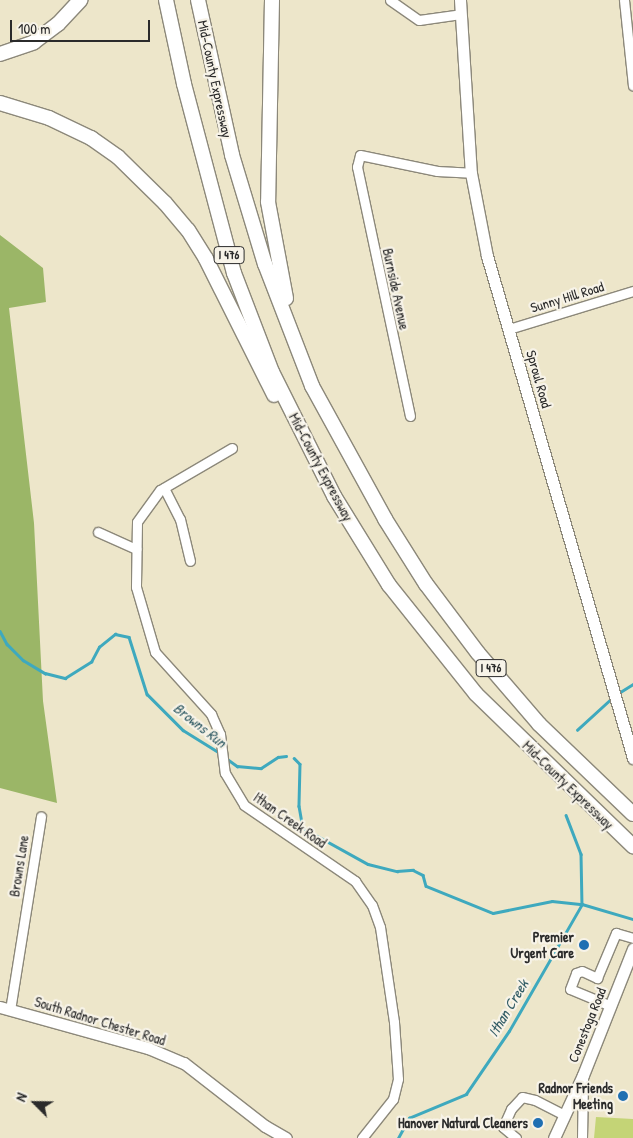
<!DOCTYPE html>
<html>
<head>
<meta charset="utf-8">
<style>
  body { margin:0 }
  #map { position:relative; width:633px; height:1138px; overflow:hidden; background:#ede6ca; font-family:"Patrick Hand",sans-serif }
  div>[style] { position:absolute }
  .green>* { inset:0; background:#c4d476 }
  .forest>* { inset:0; background:#9bb667 }
  .stream>* { height:2.5px; margin:-1.25px; padding:0 1.25px; transform-origin:1.25px; border-radius:1.25px; background:#3ea9be }
  .roads { filter:drop-shadow(1px 0 #8c887a) drop-shadow(-1px 0 #8c887a) drop-shadow(0 1px #8c887a) drop-shadow(0 -1px #8c887a) }
  .minor>* { height:9px; margin:-4.5px; padding:0 4.5px; transform-origin:4.5px; border-radius:4.5px; background:#fff }
  .major>* { height:11px; margin:-5.5px; padding:0 5.5px; transform-origin:5.5px; border-radius:5.5px; background:#fff }
  .highway>* { height:14px; margin:-7px; padding:0 7px; transform-origin:7px; border-radius:7px; background:#fff }
  .dots>* { width:14px; height:14px; translate:-50% -50%; box-sizing:border-box; border:2px solid #f7f3e8; border-radius:50% }
  span { translate:-50% -50%; white-space:nowrap; text-align:center; line-height:1.15; -webkit-text-stroke:4.5px #f7f3e8; paint-order:stroke }
  .shield-label span { padding:1px 4px; background:#f7f3e8; border:1px solid; border-radius:4px; -webkit-text-stroke-width:0 }
  .shield-label { font-size:12px; color:#2b2b2b; font-weight:700 }
  .street-label { font-size:14px; color:#2b2b2b }
  .poi-label { font-size:14px; color:#2b2b2b; font-weight:700 }
  .right { translate:-100% -50%; text-align:right }
  .water-label { font-size:15px; color:#335d66; font-style:italic }
  .north { position:absolute; left:10px; top:1078px; width:50px; height:50px; -webkit-text-stroke:4px #f7f3e8; paint-order:stroke; rotate:293deg; font-size:14px; font-weight:700; line-height:20px; text-align:center; color:#2b2b2b }
  .north::after { content:''; display:block; margin:auto; width:18px; height:22px; background:#2b2b2b; clip-path:polygon(50% 0,100% 100%,50% 72%,0 100%) }
  .scale { position:absolute; left:10px; top:20px; width:140px; height:22px; box-sizing:border-box; border:2px solid #2b2b2b; border-top:0; padding-left:6px; font-size:15px; line-height:18px; white-space:nowrap; color:#2b2b2b; -webkit-text-stroke:4px #f7f3e8; paint-order:stroke }
</style>
</head>
<body>
<div id="map">
  <div class="green">
    <i style="clip-path:polygon(596px 1117px,633px 1119px,633px 1138px,594px 1138px)"></i>
  </div>
  <div class="forest">
    <i style="clip-path:polygon(0 235px,43px 268px,46px 302px,9px 308px,34px 523px,43px 701px,57px 803px,0 788px)"></i>
  </div>
  <div class="stream">
    <i style="left:0;top:631px;width:15px;rotate:62deg"></i>
    <i style="left:7px;top:644px;width:23px;rotate:45deg"></i>
    <i style="left:23px;top:660px;width:26px;rotate:31deg"></i>
    <i style="left:45px;top:673px;width:21px;rotate:14deg"></i>
    <i style="left:65px;top:678px;width:31px;rotate:-32deg"></i>
    <i style="left:91px;top:662px;width:17px;rotate:-62deg"></i>
    <i style="left:99px;top:647px;width:21px;rotate:-39deg"></i>
    <i style="left:115px;top:634px;width:14px;rotate:12deg"></i>
    <i style="left:129px;top:637px;width:60px;rotate:72.5deg"></i>
    <i style="left:147px;top:694px;width:51px;rotate:45deg"></i>
    <i style="left:183px;top:730px;width:44px;rotate:31.9deg"></i>
    <i style="left:617px;top:694px;width:19px;rotate:-32deg"></i>
    <i style="left:577px;top:730px;width:49px;rotate:-42.5deg"></i>
    <i style="left:226px;top:758px;width:14px;rotate:36deg"></i>
    <i style="left:237px;top:766px;width:24px;rotate:5deg"></i>
    <i style="left:261px;top:768px;width:20px;rotate:-33deg"></i>
    <i style="left:278px;top:757px;width:8px;rotate:-7deg"></i>
    <i style="left:294px;top:758px;width:8px;rotate:45deg"></i>
    <i style="left:300px;top:764px;width:42px;rotate:91.4deg"></i>
    <i style="left:299px;top:806px;width:22px;rotate:80deg"></i>
    <i style="left:303px;top:828px;width:74px;rotate:29deg"></i>
    <i style="left:368px;top:864px;width:30px;rotate:14deg"></i>
    <i style="left:397px;top:871px;width:16px;rotate:-4deg"></i>
    <i style="left:413px;top:870px;width:11px;rotate:27deg"></i>
    <i style="left:423px;top:875px;width:11px;rotate:75deg"></i>
    <i style="left:426px;top:886px;width:72px;rotate:21.9deg"></i>
    <i style="left:493px;top:913px;width:60px;rotate:-11.5deg"></i>
    <i style="left:552px;top:901px;width:30px;rotate:6deg"></i>
    <i style="left:582px;top:904px;width:53px;rotate:16.4deg"></i>
    <i style="left:566px;top:815px;width:42px;rotate:69deg"></i>
    <i style="left:581px;top:854px;width:50px;rotate:88.9deg"></i>
    <i style="left:398px;top:1138px;width:23px;rotate:-61deg"></i>
    <i style="left:409px;top:1118px;width:62px;rotate:-22.8deg"></i>
    <i style="left:466px;top:1094px;width:76px;rotate:-55.7deg"></i>
    <i style="left:509px;top:1031px;width:146px;rotate:-60.1deg"></i>
  </div>
  <div class="roads">
    <div class="minor">
      <i style="left:390px;top:0;width:35px;rotate:35deg"></i>
      <i style="left:419px;top:20px;width:42px;rotate:-8.1deg"></i>
      <i style="left:624px;top:0;width:86px;rotate:84deg"></i>
      <i style="left:509px;top:329px;width:130px;rotate:-17deg"></i>
      <i style="left:410px;top:416px;width:255px;rotate:-102deg"></i>
      <i style="left:357px;top:167px;width:12px;rotate:-76deg"></i>
      <i style="left:360px;top:155px;width:79px;rotate:11.7deg"></i>
      <i style="left:437px;top:171px;width:34px;rotate:3deg"></i>
      <i style="left:232px;top:448px;width:83px;rotate:149.7deg"></i>
      <i style="left:160px;top:490px;width:39px;rotate:126deg"></i>
      <i style="left:137px;top:522px;width:65px;rotate:90.9deg"></i>
      <i style="left:136px;top:587px;width:68px;rotate:73.7deg"></i>
      <i style="left:155px;top:652px;width:84px;rotate:47.9deg"></i>
      <i style="left:211px;top:714px;width:22px;rotate:66deg"></i>
      <i style="left:220px;top:734px;width:39px;rotate:83deg"></i>
      <i style="left:225px;top:773px;width:37px;rotate:59deg"></i>
      <i style="left:244px;top:805px;width:135px;rotate:34.4deg"></i>
      <i style="left:355px;top:881px;width:29px;rotate:55deg"></i>
      <i style="left:372px;top:905px;width:23px;rotate:70deg"></i>
      <i style="left:380px;top:927px;width:96px;rotate:81.6deg"></i>
      <i style="left:394px;top:1022px;width:57px;rotate:86deg"></i>
      <i style="left:398px;top:1079px;width:21px;rotate:104deg"></i>
      <i style="left:393px;top:1099px;width:50px;rotate:128.5deg"></i>
      <i style="left:164px;top:488px;width:35px;rotate:63deg"></i>
      <i style="left:180px;top:519px;width:43px;rotate:76.6deg"></i>
      <i style="left:98px;top:532px;width:42px;rotate:24.1deg"></i>
      <i style="left:611px;top:1006px;width:44px;rotate:-157.5deg"></i>
      <i style="left:570px;top:989px;width:17px;rotate:-69deg"></i>
      <i style="left:576px;top:973px;width:6px;rotate:-18deg"></i>
      <i style="left:582px;top:971px;width:17px;rotate:25deg"></i>
      <i style="left:597px;top:978px;width:49px;rotate:-67.1deg"></i>
      <i style="left:616px;top:933px;width:18px;rotate:16deg"></i>
      <i style="left:10px;top:1010px;width:196px;rotate:-80.9deg"></i>
      <i style="left:516px;top:1138px;width:17px;rotate:-140deg"></i>
      <i style="left:503px;top:1127px;width:20px;rotate:-66deg"></i>
      <i style="left:511px;top:1109px;width:16px;rotate:-47deg"></i>
      <i style="left:522px;top:1097px;width:13px;rotate:13deg"></i>
      <i style="left:535px;top:1100px;width:33px;rotate:27deg"></i>
      <i style="left:582px;top:1138px;width:60px;rotate:-89deg"></i>
    </div>
    <div class="major">
      <i style="left:460px;top:0;width:173px;rotate:86.4deg"></i>
      <i style="left:471px;top:173px;width:85px;rotate:79.1deg"></i>
      <i style="left:487px;top:256px;width:523px;rotate:73.78deg"></i>
      <i style="left:0;top:1007px;width:154px;rotate:15.5deg"></i>
      <i style="left:148px;top:1048px;width:39px;rotate:23deg"></i>
      <i style="left:184px;top:1063px;width:103px;rotate:37.9deg"></i>
      <i style="left:265px;top:1126px;width:24px;rotate:30deg"></i>
      <i style="left:554px;top:1138px;width:69px;rotate:-65.3deg"></i>
      <i style="left:583px;top:1075px;width:136px;rotate:-68.4deg"></i>
    </div>
    <div class="highway">
      <i style="left:166px;top:0;width:86px;rotate:77.9deg"></i>
      <i style="left:184px;top:84px;width:196px;rotate:75.2deg"></i>
      <i style="left:234px;top:273px;width:106px;rotate:69deg"></i>
      <i style="left:272px;top:372px;width:139px;rotate:63.4deg"></i>
      <i style="left:334px;top:496px;width:105px;rotate:58.3deg"></i>
      <i style="left:389px;top:585px;width:139px;rotate:51.4deg"></i>
      <i style="left:476px;top:694px;width:219px;rotate:44.1deg"></i>
      <i style="left:198px;top:0;width:159px;rotate:77.6deg"></i>
      <i style="left:232px;top:155px;width:114px;rotate:73.2deg"></i>
      <i style="left:265px;top:264px;width:131px;rotate:68.9deg"></i>
      <i style="left:312px;top:386px;width:152px;rotate:61.2deg"></i>
      <i style="left:385px;top:519px;width:77px;rotate:57.8deg"></i>
      <i style="left:426px;top:584px;width:86px;rotate:53deg"></i>
      <i style="left:478px;top:653px;width:94px;rotate:49.3deg"></i>
      <i style="left:539px;top:724px;width:130px;rotate:43.8deg"></i>
      <i style="left:272px;top:0;width:202px;rotate:91.1deg"></i>
      <i style="left:268px;top:202px;width:98px;rotate:79.4deg"></i>
      <i style="left:0;top:54px;width:36px;rotate:-19deg"></i>
      <i style="left:34px;top:42px;width:30px;rotate:-37deg"></i>
      <i style="left:58px;top:24px;width:33px;rotate:-47deg"></i>
      <i style="left:0;top:103px;width:51px;rotate:17deg"></i>
      <i style="left:49px;top:118px;width:47px;rotate:25.5deg"></i>
      <i style="left:91px;top:138px;width:33px;rotate:35deg"></i>
      <i style="left:118px;top:157px;width:66px;rotate:44.4deg"></i>
      <i style="left:165px;top:203px;width:35px;rotate:50deg"></i>
      <i style="left:188px;top:230px;width:34px;rotate:58deg"></i>
      <i style="left:206px;top:259px;width:152px;rotate:63.4deg"></i>
    </div>
  </div>
  <div class="dots">
    <i style="left:584px;top:945px;background:#1f6fb2"></i>
    <i style="left:623px;top:1096px;background:#1f6fb2"></i>
    <i style="left:538px;top:1123px;background:#1f6fb2"></i>
  </div>
  <div class="shield-label">
    <span style="left:229px;top:255px">I 476</span>
    <span style="left:491px;top:668px">I 476</span>
  </div>
  <div class="street-label">
    <span style="left:215px;top:79px;rotate:78deg">Mid-County Expressway</span>
    <span style="left:396px;top:289px;rotate:78deg">Burnside Avenue</span>
    <span style="left:567px;top:297px;rotate:-17deg">Sunny Hill Road</span>
    <span style="left:539px;top:379px;rotate:74deg">Sproul Road</span>
    <span style="left:321px;top:467px;rotate:62deg">Mid-County Expressway</span>
    <span style="left:568px;top:785px;rotate:44deg">Mid-County Expressway</span>
    <span style="left:290px;top:820px;rotate:35deg">Ithan Creek Road</span>
    <span style="left:19px;top:866px;rotate:-81deg">Browns Lane</span>
    <span style="left:100px;top:1021px;rotate:17deg">South Radnor Chester Road</span>
    <span style="left:587px;top:1025px;rotate:-68deg">Conestoga Road</span>
  </div>
  <div class="poi-label">
    <span class="right" style="left:574px;top:945px">Premier<br>Urgent Care</span>
    <span class="right" style="left:613px;top:1096px">Radnor Friends<br>Meeting</span>
    <span class="right" style="left:528px;top:1123px">Hanover Natural Cleaners</span>
  </div>
  <div class="water-label">
    <span style="left:200px;top:725px;rotate:38deg">Browns Run</span>
    <span style="left:508px;top:1008px;rotate:-59deg">Ithan Creek</span>
  </div>
  <div class="north">N</div>
  <div class="scale">100 m</div>
</div>
</body>
</html>
